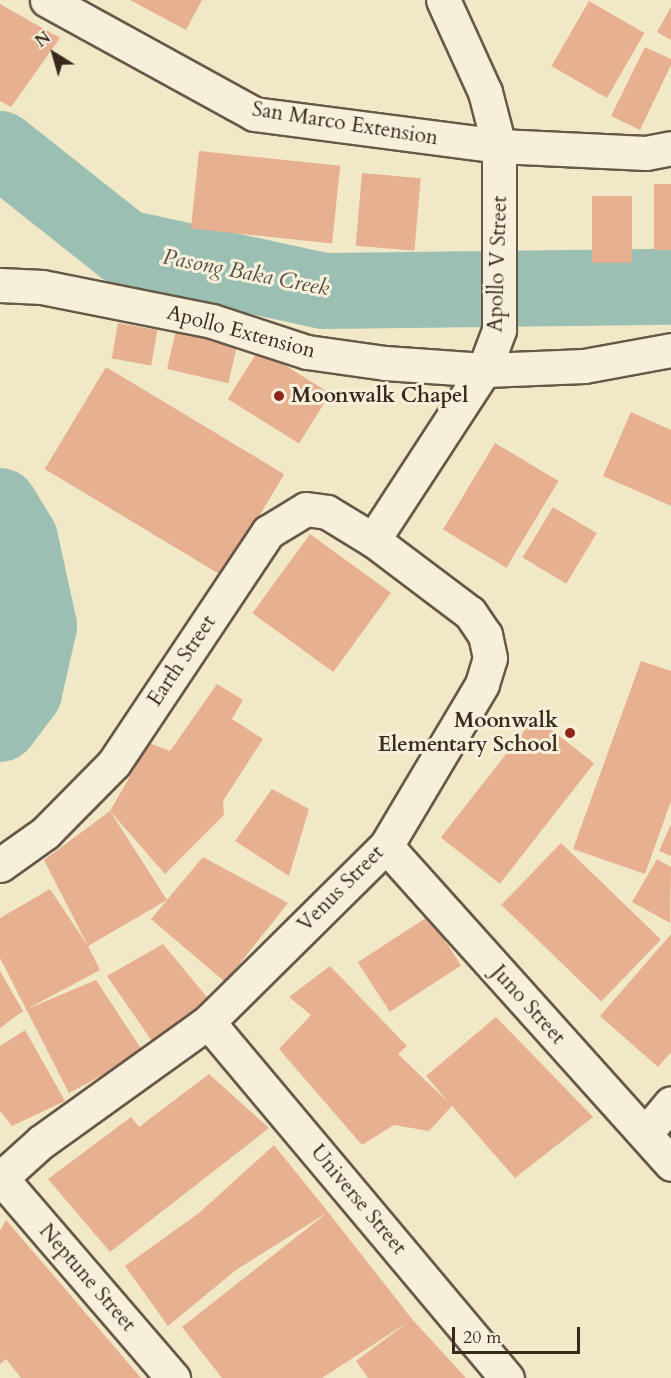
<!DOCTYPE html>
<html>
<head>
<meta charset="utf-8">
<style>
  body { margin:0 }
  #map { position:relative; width:671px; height:1378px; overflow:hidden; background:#f1e8c7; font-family:Cardo,serif }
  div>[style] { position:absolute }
  .river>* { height:76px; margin:-38px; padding:0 38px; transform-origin:38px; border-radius:38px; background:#9bc0b3 }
  .building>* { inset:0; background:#e7b191; transform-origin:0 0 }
  .roads { filter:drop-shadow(2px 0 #685848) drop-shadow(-2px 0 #685848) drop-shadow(0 2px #685848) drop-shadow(0 -2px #685848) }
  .minor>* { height:33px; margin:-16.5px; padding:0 16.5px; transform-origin:16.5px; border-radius:16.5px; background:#f6f0db }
  .tertiary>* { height:33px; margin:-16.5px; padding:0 16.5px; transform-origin:16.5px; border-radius:16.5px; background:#f6f0db }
  .dots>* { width:16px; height:16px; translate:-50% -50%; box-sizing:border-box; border:3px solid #f6f0db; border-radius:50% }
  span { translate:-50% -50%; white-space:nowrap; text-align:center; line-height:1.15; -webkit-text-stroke:6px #f6f0db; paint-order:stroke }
  .street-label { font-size:21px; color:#3a281d }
  .poi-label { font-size:21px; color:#3a281d; font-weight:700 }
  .left { translate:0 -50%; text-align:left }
  .right { translate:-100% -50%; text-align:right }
  .water-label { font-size:22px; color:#524e42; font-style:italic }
  .north { position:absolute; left:24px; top:24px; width:60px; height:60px; -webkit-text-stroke:4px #f6f0db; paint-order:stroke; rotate:323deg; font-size:16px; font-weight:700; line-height:24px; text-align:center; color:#3a281d }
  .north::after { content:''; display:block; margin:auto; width:21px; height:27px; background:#3a281d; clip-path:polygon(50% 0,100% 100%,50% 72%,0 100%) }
  .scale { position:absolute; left:452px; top:1327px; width:128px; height:27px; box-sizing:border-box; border:3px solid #3a281d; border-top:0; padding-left:8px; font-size:18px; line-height:21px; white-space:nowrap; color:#3a281d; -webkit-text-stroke:4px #f6f0db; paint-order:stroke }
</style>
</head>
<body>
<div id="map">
  <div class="river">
    <i style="left:0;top:149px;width:159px;rotate:38.4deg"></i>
    <i style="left:125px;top:248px;width:204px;rotate:12.2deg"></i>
    <i style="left:324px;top:291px;width:347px;rotate:-0.7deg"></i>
    <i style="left:0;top:506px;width:39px;rotate:59deg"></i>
    <i style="left:20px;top:539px;width:89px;rotate:77.7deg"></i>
    <i style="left:39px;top:626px;width:68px;rotate:102.8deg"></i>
    <i style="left:24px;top:692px;width:40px;rotate:127deg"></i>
  </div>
  <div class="building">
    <i style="clip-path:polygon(130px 0,202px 0,186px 30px)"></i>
    <i style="left:589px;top:1px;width:64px;height:75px;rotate:30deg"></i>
    <i style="clip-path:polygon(0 4px,60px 38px,11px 107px,0 101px)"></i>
    <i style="clip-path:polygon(671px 7px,671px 40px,657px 32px)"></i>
    <i style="clip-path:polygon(645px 47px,671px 59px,671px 65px,640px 130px,611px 116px)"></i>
    <i style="left:199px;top:151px;width:142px;height:78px;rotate:6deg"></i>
    <i style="left:362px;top:173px;width:59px;height:73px;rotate:5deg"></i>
    <i style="left:654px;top:184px;width:17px;height:66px"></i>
    <i style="left:592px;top:196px;width:40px;height:67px"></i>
    <i style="left:118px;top:323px;width:40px;height:36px;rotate:10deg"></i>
    <i style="left:176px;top:330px;width:63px;height:40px;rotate:13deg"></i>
    <i style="left:259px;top:349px;width:84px;height:59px;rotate:32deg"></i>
    <i style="left:106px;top:367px;width:208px;height:119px;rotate:31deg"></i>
    <i style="clip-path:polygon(631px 412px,671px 430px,671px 506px,603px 476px)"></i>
    <i style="left:495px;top:443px;width:74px;height:101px;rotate:31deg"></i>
    <i style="left:553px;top:507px;width:51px;height:59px;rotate:31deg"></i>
    <i style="left:310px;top:534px;width:100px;height:98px;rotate:36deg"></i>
    <i style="clip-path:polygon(641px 661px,671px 671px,671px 801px,645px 874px,573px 849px)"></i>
    <i style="clip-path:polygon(217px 684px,243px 700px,232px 719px,263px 739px,223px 801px,224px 815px,165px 874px,110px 811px,149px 743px,170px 751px)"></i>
    <i style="left:535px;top:717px;width:75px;height:153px;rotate:38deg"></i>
    <i style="clip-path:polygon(272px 789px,309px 809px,289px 876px,235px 841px)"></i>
    <i style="clip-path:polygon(110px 811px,167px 900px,88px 946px,100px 970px,27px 1009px,96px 980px,144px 1053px,69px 1093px,0 958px,0 918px,50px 889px,88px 946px,44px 860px)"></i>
    <i style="clip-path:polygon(671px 824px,671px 856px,659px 851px)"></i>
    <i style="left:561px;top:843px;width:139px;height:86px;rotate:44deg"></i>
    <i style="clip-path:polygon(203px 857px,288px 903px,225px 982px,151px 919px)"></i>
    <i style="clip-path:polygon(657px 859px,671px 867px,670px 923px,632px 902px)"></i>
    <i style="left:429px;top:916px;width:59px;height:85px;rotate:57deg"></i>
    <i style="clip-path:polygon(671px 934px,671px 1052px,658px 1067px,600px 1016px)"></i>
    <i style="clip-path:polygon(163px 944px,211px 1002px,152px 1041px,107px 976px)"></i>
    <i style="clip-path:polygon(330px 966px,407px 1046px,398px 1054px,449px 1103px,426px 1076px,496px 1017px,593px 1117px,515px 1178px,452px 1106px,429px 1131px,394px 1125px,362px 1145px,279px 1049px,311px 1015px,289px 997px)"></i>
    <i style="clip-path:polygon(0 971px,23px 1011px,0 1028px)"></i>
    <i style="clip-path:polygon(25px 1030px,65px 1101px,12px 1126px,0 1111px,0 1046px)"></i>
    <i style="clip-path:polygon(209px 1074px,269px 1128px,110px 1252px,48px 1179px,131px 1117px,139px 1127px)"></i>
    <i style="clip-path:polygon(274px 1145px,328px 1212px,236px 1270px,168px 1326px,125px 1266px,199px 1213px)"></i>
    <i style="clip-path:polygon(328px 1212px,412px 1319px,466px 1378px,368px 1378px,356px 1361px,408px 1322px,322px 1378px,222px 1378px,182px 1327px)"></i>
    <i style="clip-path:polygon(6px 1220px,72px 1297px,141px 1378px,21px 1378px,6px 1359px,0 1364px,0 1231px)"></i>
  </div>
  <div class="roads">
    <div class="minor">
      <i style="left:47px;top:0;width:236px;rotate:28.8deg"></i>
      <i style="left:254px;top:114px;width:247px;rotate:7.4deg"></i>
      <i style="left:499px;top:146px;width:147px;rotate:2.7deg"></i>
      <i style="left:646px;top:153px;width:25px;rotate:-11deg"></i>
      <i style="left:0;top:285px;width:42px;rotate:2.7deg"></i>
      <i style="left:42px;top:287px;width:173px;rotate:11.3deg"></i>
      <i style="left:212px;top:321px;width:100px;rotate:18.1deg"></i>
      <i style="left:307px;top:352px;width:79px;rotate:8deg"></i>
      <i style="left:385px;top:363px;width:99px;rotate:4deg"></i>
      <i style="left:484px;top:370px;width:100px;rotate:-2.3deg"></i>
      <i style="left:584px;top:366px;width:88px;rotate:-10.4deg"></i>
      <i style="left:386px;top:846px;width:427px;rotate:48.1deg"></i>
      <i style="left:208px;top:1022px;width:465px;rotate:50deg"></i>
      <i style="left:645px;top:1134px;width:40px;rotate:-50deg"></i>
      <i style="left:1px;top:1178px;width:264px;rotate:49.3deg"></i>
      <i style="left:0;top:1179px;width:55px;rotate:-42.1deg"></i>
      <i style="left:41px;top:1142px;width:206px;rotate:-35.7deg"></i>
      <i style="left:208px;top:1022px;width:250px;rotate:-44.7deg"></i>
      <i style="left:386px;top:846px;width:188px;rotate:-59.3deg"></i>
      <i style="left:482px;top:684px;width:27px;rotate:-73deg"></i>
      <i style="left:490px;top:658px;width:24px;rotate:-102deg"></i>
      <i style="left:485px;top:635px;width:27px;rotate:-124deg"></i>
      <i style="left:470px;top:613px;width:121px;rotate:-143deg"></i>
    </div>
    <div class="tertiary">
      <i style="left:0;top:865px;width:55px;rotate:-35.4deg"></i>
      <i style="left:45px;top:833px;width:98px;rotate:-45.4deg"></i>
      <i style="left:114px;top:763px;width:278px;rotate:-56.3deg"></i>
      <i style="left:268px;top:532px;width:44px;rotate:-31.2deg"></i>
      <i style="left:306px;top:509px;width:21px;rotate:8deg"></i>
      <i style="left:327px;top:512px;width:54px;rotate:31.3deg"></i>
      <i style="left:373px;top:540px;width:203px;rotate:-56.9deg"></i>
      <i style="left:484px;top:370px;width:43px;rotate:-69.4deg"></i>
      <i style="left:499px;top:330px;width:184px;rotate:-90deg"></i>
      <i style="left:499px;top:146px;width:56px;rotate:-104.5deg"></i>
      <i style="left:485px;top:92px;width:101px;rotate:-114.5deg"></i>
    </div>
  </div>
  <div class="dots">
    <i style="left:279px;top:396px;background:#8f2418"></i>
    <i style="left:570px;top:733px;background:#8f2418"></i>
  </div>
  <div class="street-label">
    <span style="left:345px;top:124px;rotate:9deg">San Marco Extension</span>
    <span style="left:498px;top:264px;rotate:-88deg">Apollo V Street</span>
    <span style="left:241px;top:332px;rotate:15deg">Apollo Extension</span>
    <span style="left:182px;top:661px;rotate:-56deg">Earth Street</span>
    <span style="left:341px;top:889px;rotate:-45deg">Venus Street</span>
    <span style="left:528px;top:1005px;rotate:48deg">Juno Street</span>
    <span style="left:358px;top:1200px;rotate:50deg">Universe Street</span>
    <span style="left:87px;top:1278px;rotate:49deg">Neptune Street</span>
  </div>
  <div class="poi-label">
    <span class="left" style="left:291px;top:396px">Moonwalk Chapel</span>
    <span class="right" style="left:558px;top:733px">Moonwalk<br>Elementary School</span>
  </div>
  <div class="water-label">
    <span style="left:246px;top:273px;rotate:11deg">Pasong Baka Creek</span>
  </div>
  <div class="north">N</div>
  <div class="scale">20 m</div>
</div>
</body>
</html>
